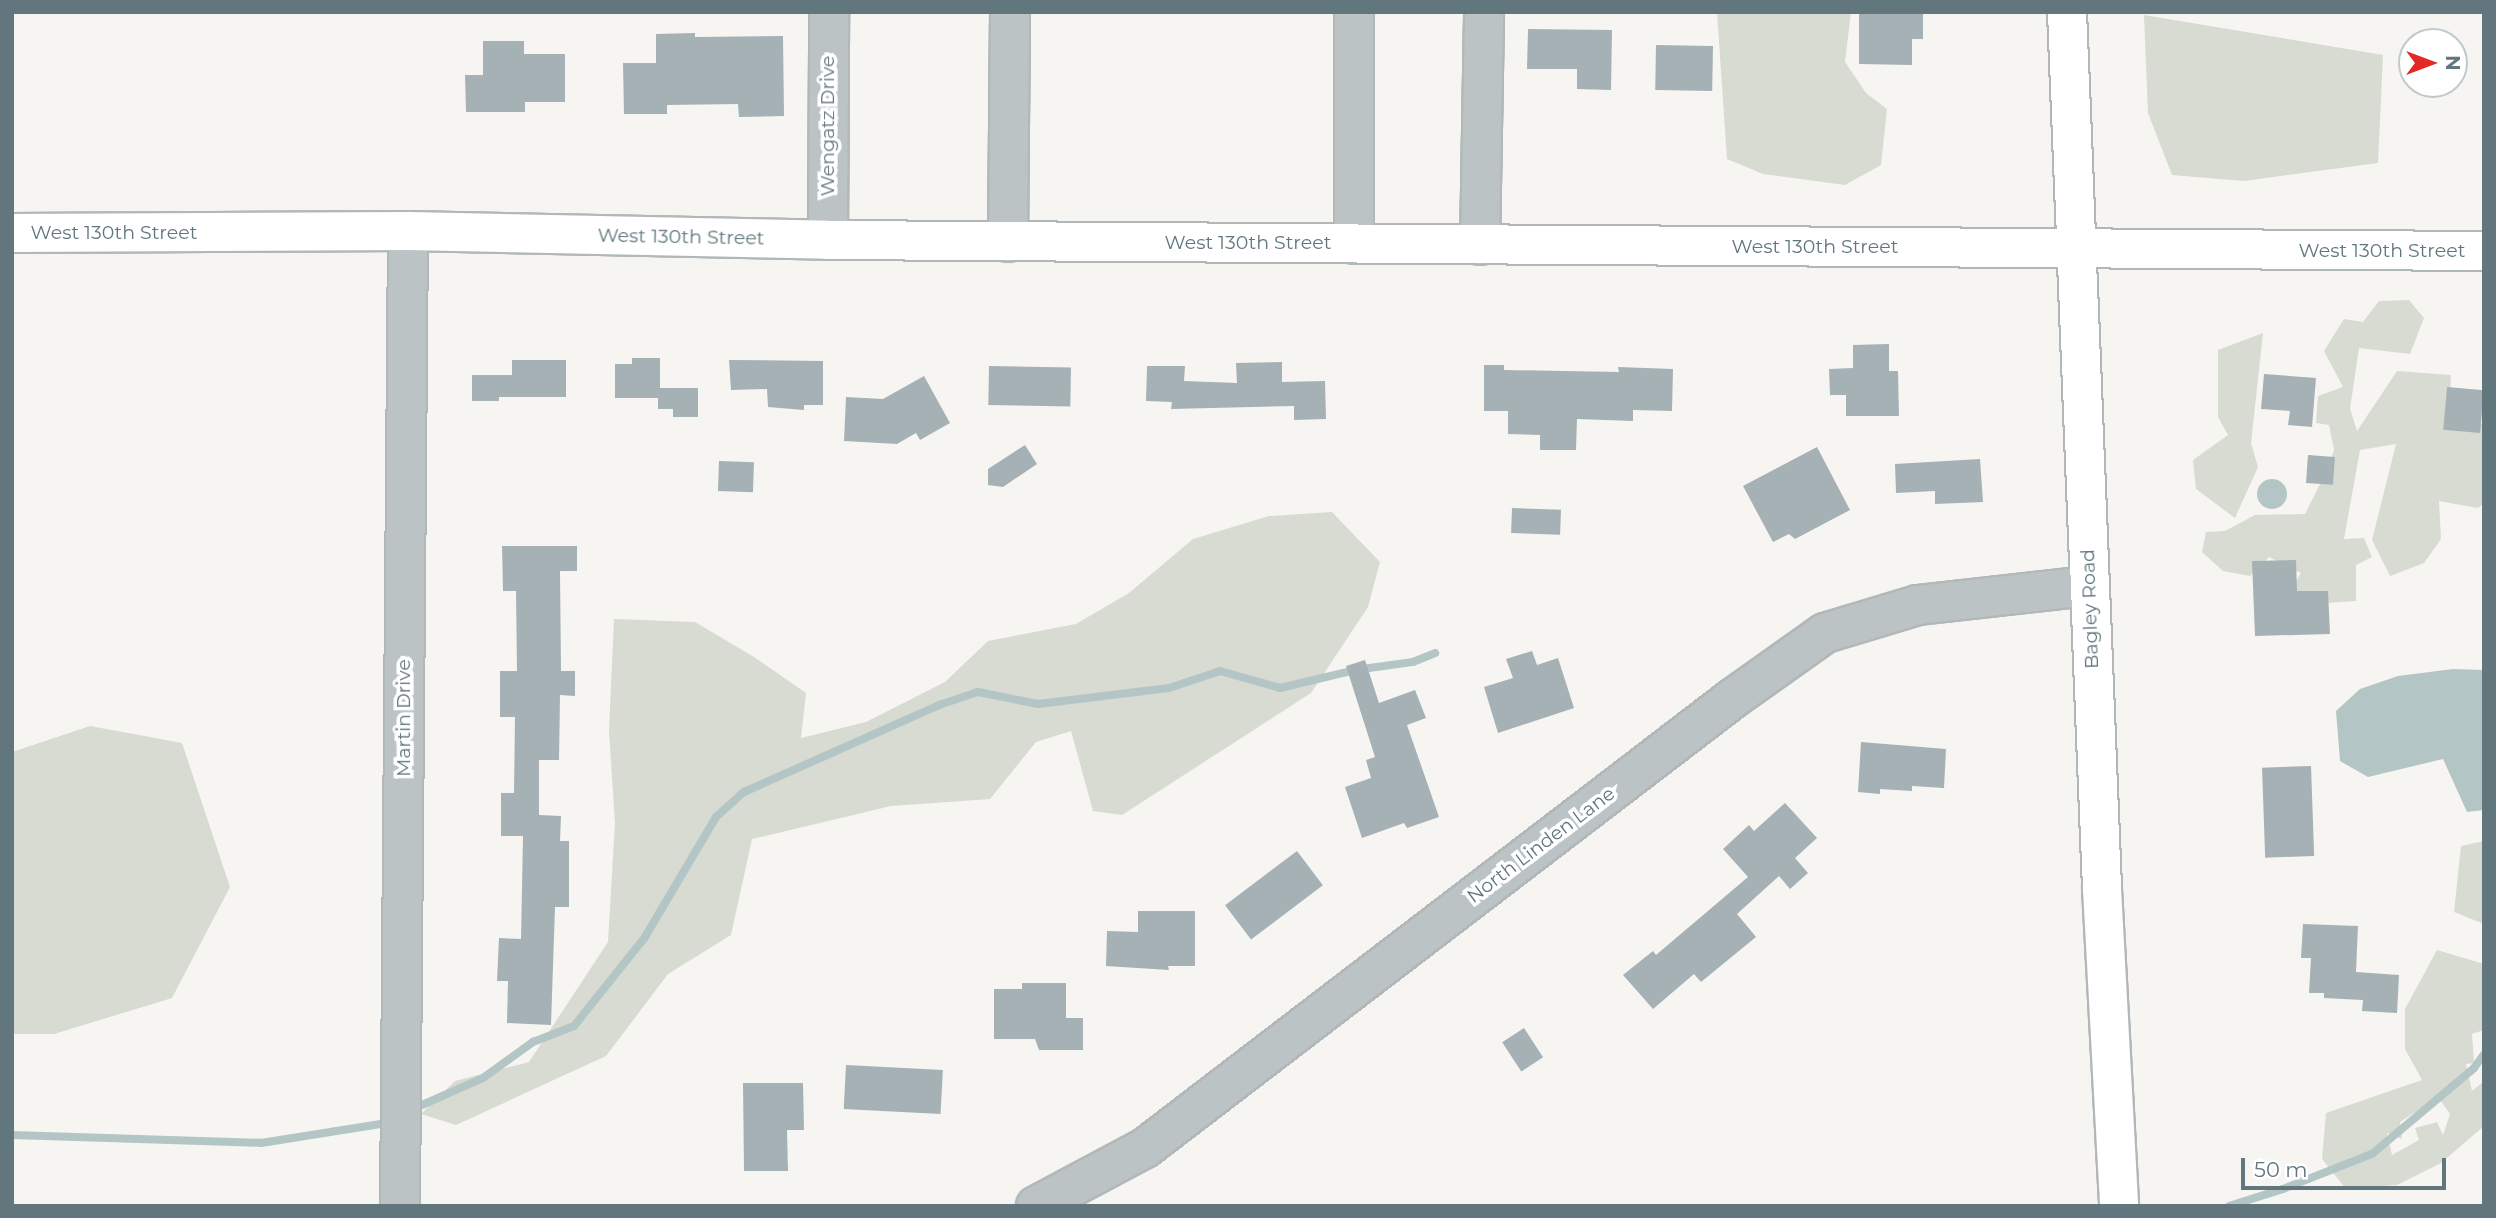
<!DOCTYPE html>
<html>
<head>
<meta charset="utf-8">
<style>
  body { margin:0 }
  #map { position:relative; width:2496px; height:1218px; overflow:hidden; background:#f6f5f2; font-family:Montserrat,sans-serif }
  div>[style] { position:absolute }
  .green>* { inset:0; background:#d7dbd1 }
  .water>* { inset:0; background:#b3c5c5 }
  .round { border-radius:50% }
  .stream>* { height:8px; margin:-4px; padding:0 4px; transform-origin:4px; border-radius:4px; background:#b3c5c5 }
  .building>* { inset:0; background:#a5b1b4; transform-origin:0 0 }
  .roads { filter:drop-shadow(2px 0 #b2b8ba) drop-shadow(-2px 0 #b2b8ba) drop-shadow(0 2px #b2b8ba) drop-shadow(0 -2px #b2b8ba) }
  .minor>* { height:38px; margin:-19px; padding:0 19px; transform-origin:19px; border-radius:19px; background:#bcc3c5 }
  .major>* { height:38px; margin:-19px; padding:0 19px; transform-origin:19px; border-radius:19px; background:#fff }
  span { translate:-50% -50%; white-space:nowrap; text-align:center; line-height:1.15; -webkit-text-stroke:7px #fff; paint-order:stroke }
  .street-label { font-size:19px; color:#61777d }
  .frame { position:absolute; inset:0; border:14px solid #61777d; pointer-events:none }
  .north { position:absolute; left:2398px; top:28px; width:70px; height:70px; box-sizing:border-box; background:#fff; border:2px solid #c0c9cb; border-radius:50%; rotate:90deg; font-size:19px; font-weight:700; line-height:28px; text-align:center; color:#61777d }
  .north::after { content:''; display:block; margin:auto; width:24px; height:32px; background:#e22926; clip-path:polygon(50% 0,100% 100%,50% 72%,0 100%) }
  .scale { position:absolute; left:2241px; top:1158px; width:205px; height:32px; box-sizing:border-box; border:4px solid #61777d; border-top:0; padding-left:9px; font-size:21px; line-height:24px; white-space:nowrap; color:#61777d; -webkit-text-stroke:5px #fff; paint-order:stroke }
</style>
</head>
<body>
<div id="map">
  <div class="green">
    <i style="clip-path:polygon(1717px 12px,1851px 12px,1845px 62px,1866px 93px,1887px 109px,1881px 165px,1845px 185px,1763px 174px,1727px 159px)"></i>
    <i style="clip-path:polygon(2144px 15px,2383px 55px,2378px 163px,2244px 181px,2172px 175px,2148px 113px)"></i>
    <i style="clip-path:polygon(2409px 300px,2424px 318px,2410px 354px,2359px 348px,2350px 409px,2357px 431px,2397px 371px,2451px 375px,2449px 409px,2484px 425px,2484px 503px,2478px 508px,2439px 501px,2441px 539px,2424px 563px,2390px 576px,2372px 540px,2396px 444px,2360px 450px,2344px 539px,2364px 538px,2372px 557px,2356px 565px,2356px 601px,2298px 605px,2291px 589px,2301px 573px,2269px 557px,2250px 576px,2223px 571px,2202px 552px,2206px 532px,2225px 531px,2255px 515px,2305px 514px,2326px 472px,2334px 450px,2329px 425px,2316px 423px,2318px 396px,2343px 387px,2324px 351px,2344px 319px,2363px 322px,2379px 301px)"></i>
    <i style="clip-path:polygon(2263px 333px,2251px 443px,2258px 467px,2235px 518px,2196px 489px,2193px 460px,2228px 435px,2218px 417px,2218px 350px)"></i>
    <i style="clip-path:polygon(1332px 512px,1380px 562px,1368px 607px,1311px 693px,1122px 815px,1093px 811px,1071px 731px,1036px 742px,990px 799px,891px 806px,752px 839px,731px 935px,668px 974px,606px 1056px,456px 1125px,421px 1114px,455px 1081px,529px 1062px,608px 942px,615px 823px,609px 731px,614px 619px,695px 622px,754px 657px,806px 693px,801px 738px,866px 722px,945px 682px,988px 641px,1076px 624px,1129px 593px,1193px 539px,1269px 516px)"></i>
    <i style="clip-path:polygon(90px 726px,182px 743px,230px 887px,172px 998px,54px 1034px,12px 1034px,12px 752px)"></i>
    <i style="clip-path:polygon(2484px 841px,2484px 924px,2454px 912px,2461px 846px)"></i>
    <i style="clip-path:polygon(evenodd,2437px 950px,2484px 964px,2484px 1030px,2472px 1034px,2474px 1063px,2466px 1064px,2472px 1091px,2484px 1081px,2484px 1126px,2441px 1163px,2397px 1185px,2346px 1189px,2322px 1159px,2326px 1113px,2422px 1080px,2405px 1049px,2405px 1009px,2437px 950px,2438px 1097px,2450px 1114px,2443px 1135px,2437px 1122px,2415px 1128px,2419px 1140px,2392px 1155px,2387px 1133px,2402px 1139px,2400px 1122px,2438px 1097px)"></i>
  </div>
  <div class="water">
    <i class="round" style="left:2257px;top:479px;width:30px;height:30px"></i>
    <i style="clip-path:polygon(2453px 669px,2484px 670px,2484px 810px,2467px 812px,2443px 759px,2368px 777px,2340px 761px,2336px 711px,2360px 689px,2398px 676px)"></i>
  </div>
  <div class="stream">
    <i style="left:422px;top:1105px;width:67px;rotate:-23.9deg"></i>
    <i style="left:483px;top:1078px;width:62px;rotate:-35.8deg"></i>
    <i style="left:533px;top:1042px;width:44px;rotate:-21.3deg"></i>
    <i style="left:574px;top:1026px;width:114px;rotate:-51.4deg"></i>
    <i style="left:645px;top:937px;width:139px;rotate:-59.4deg"></i>
    <i style="left:716px;top:817px;width:38px;rotate:-42deg"></i>
    <i style="left:744px;top:792px;width:214px;rotate:-24deg"></i>
    <i style="left:939px;top:705px;width:41px;rotate:-18.4deg"></i>
    <i style="left:978px;top:692px;width:61px;rotate:11.3deg"></i>
    <i style="left:1038px;top:704px;width:132px;rotate:-7deg"></i>
    <i style="left:1169px;top:688px;width:54px;rotate:-18.4deg"></i>
    <i style="left:1220px;top:671px;width:62px;rotate:15.8deg"></i>
    <i style="left:1280px;top:688px;width:77px;rotate:-13.5deg"></i>
    <i style="left:1355px;top:670px;width:59px;rotate:-7.9deg"></i>
    <i style="left:1413px;top:662px;width:24px;rotate:-22deg"></i>
    <i style="left:12px;top:1135px;width:249px;rotate:1.8deg"></i>
    <i style="left:261px;top:1143px;width:121px;rotate:-9deg"></i>
    <i style="left:2229px;top:1206px;width:57px;rotate:-17.5deg"></i>
    <i style="left:2283px;top:1189px;width:96px;rotate:-21.5deg"></i>
    <i style="left:2372px;top:1154px;width:133px;rotate:-40.1deg"></i>
    <i style="left:2474px;top:1068px;width:17px;rotate:-54deg"></i>
  </div>
  <div class="building">
    <i style="clip-path:polygon(1859px 12px,1923px 12px,1923px 39px,1912px 39px,1912px 65px,1859px 64px)"></i>
    <i style="clip-path:polygon(1528px 29px,1612px 30px,1611px 90px,1577px 89px,1577px 69px,1527px 69px)"></i>
    <i style="clip-path:polygon(695px 33px,695px 37px,783px 36px,784px 116px,739px 117px,738px 104px,667px 105px,667px 114px,624px 114px,623px 63px,656px 63px,656px 34px)"></i>
    <i style="clip-path:polygon(483px 41px,524px 41px,524px 54px,565px 54px,565px 102px,525px 102px,525px 112px,466px 112px,465px 75px,483px 75px)"></i>
    <i style="left:1656px;top:45px;width:57px;height:45px;rotate:1deg"></i>
    <i style="clip-path:polygon(1889px 344px,1889px 371px,1898px 371px,1899px 416px,1846px 416px,1846px 395px,1830px 395px,1829px 369px,1853px 368px,1853px 345px)"></i>
    <i style="clip-path:polygon(632px 358px,660px 358px,660px 388px,698px 388px,698px 417px,673px 417px,673px 409px,658px 409px,658px 398px,615px 398px,615px 364px,632px 364px)"></i>
    <i style="clip-path:polygon(512px 360px,566px 360px,566px 397px,499px 397px,499px 401px,472px 401px,472px 375px,512px 375px)"></i>
    <i style="clip-path:polygon(729px 360px,823px 361px,823px 405px,804px 405px,804px 410px,768px 407px,767px 389px,731px 390px)"></i>
    <i style="clip-path:polygon(1282px 362px,1282px 382px,1325px 381px,1326px 419px,1294px 420px,1294px 406px,1171px 409px,1172px 402px,1146px 401px,1147px 366px,1185px 366px,1184px 381px,1237px 383px,1236px 363px)"></i>
    <i style="clip-path:polygon(1484px 365px,1504px 365px,1504px 370px,1619px 372px,1618px 367px,1673px 369px,1672px 411px,1633px 410px,1633px 421px,1577px 419px,1576px 450px,1540px 450px,1540px 435px,1508px 434px,1508px 411px,1484px 411px)"></i>
    <i style="left:989px;top:366px;width:82px;height:39px;rotate:1deg"></i>
    <i style="clip-path:polygon(2264px 374px,2316px 378px,2312px 427px,2288px 425px,2290px 411px,2261px 409px)"></i>
    <i style="clip-path:polygon(924px 376px,950px 423px,920px 440px,916px 433px,897px 444px,844px 441px,846px 397px,883px 399px)"></i>
    <i style="left:2447px;top:387px;width:37px;height:43px;rotate:5deg"></i>
    <i style="clip-path:polygon(1025px 445px,1037px 464px,1003px 487px,988px 485px,988px 469px)"></i>
    <i style="clip-path:polygon(1817px 447px,1850px 510px,1795px 539px,1789px 534px,1773px 542px,1743px 486px)"></i>
    <i style="left:2308px;top:455px;width:27px;height:28px;rotate:4deg"></i>
    <i style="clip-path:polygon(1980px 459px,1983px 502px,1935px 504px,1935px 491px,1896px 493px,1895px 464px)"></i>
    <i style="left:719px;top:461px;width:35px;height:30px;rotate:2deg"></i>
    <i style="left:1512px;top:508px;width:49px;height:25px;rotate:2deg"></i>
    <i style="clip-path:polygon(502px 546px,577px 546px,577px 571px,560px 571px,561px 671px,575px 671px,575px 696px,560px 695px,559px 760px,539px 760px,539px 815px,561px 816px,560px 841px,569px 841px,569px 907px,555px 907px,551px 1025px,507px 1023px,508px 981px,497px 981px,499px 938px,521px 939px,523px 836px,501px 836px,501px 793px,514px 793px,515px 717px,500px 717px,500px 671px,517px 671px,516px 591px,503px 591px)"></i>
    <i style="clip-path:polygon(2296px 560px,2297px 591px,2328px 591px,2330px 634px,2255px 636px,2252px 561px)"></i>
    <i style="clip-path:polygon(1532px 651px,1537px 665px,1558px 658px,1574px 708px,1498px 733px,1484px 687px,1513px 678px,1506px 659px)"></i>
    <i style="clip-path:polygon(1365px 660px,1379px 703px,1415px 690px,1426px 718px,1407px 725px,1439px 817px,1407px 828px,1404px 823px,1362px 838px,1345px 787px,1371px 778px,1366px 760px,1375px 757px,1346px 666px)"></i>
    <i style="clip-path:polygon(1861px 742px,1946px 749px,1944px 788px,1912px 786px,1912px 791px,1880px 789px,1880px 794px,1858px 792px)"></i>
    <i style="left:2311px;top:766px;width:90px;height:49px;rotate:88deg"></i>
    <i style="clip-path:polygon(1785px 803px,1817px 838px,1795px 858px,1808px 873px,1790px 889px,1779px 876px,1737px 914px,1756px 937px,1701px 982px,1694px 974px,1653px 1009px,1623px 975px,1653px 951px,1656px 955px,1748px 877px,1723px 849px,1749px 825px,1754px 831px)"></i>
    <i style="left:1297px;top:851px;width:43px;height:90px;rotate:53deg"></i>
    <i style="clip-path:polygon(1138px 911px,1195px 911px,1195px 966px,1168px 966px,1169px 970px,1106px 966px,1107px 931px,1138px 932px)"></i>
    <i style="clip-path:polygon(2303px 924px,2358px 926px,2356px 972px,2399px 975px,2397px 1013px,2362px 1011px,2363px 1000px,2324px 998px,2324px 993px,2309px 993px,2311px 958px,2301px 958px)"></i>
    <i style="clip-path:polygon(1022px 983px,1066px 983px,1066px 1018px,1083px 1018px,1083px 1050px,1039px 1050px,1035px 1039px,994px 1039px,994px 989px,1022px 989px)"></i>
    <i style="left:1524px;top:1028px;width:35px;height:26px;rotate:57deg"></i>
    <i style="left:846px;top:1065px;width:97px;height:44px;rotate:3deg"></i>
    <i style="clip-path:polygon(743px 1083px,803px 1083px,804px 1130px,787px 1130px,788px 1171px,744px 1171px)"></i>
  </div>
  <div class="roads">
    <div class="minor">
      <i style="left:828px;top:240px;width:228px;rotate:-89.7deg"></i>
      <i style="left:1008px;top:242px;width:230px;rotate:-89.5deg"></i>
      <i style="left:1354px;top:244px;width:232px;rotate:-90deg"></i>
      <i style="left:1480px;top:245px;width:233px;rotate:-89deg"></i>
      <i style="left:400px;top:1206px;width:975px;rotate:-89.53deg"></i>
      <i style="left:1036px;top:1206px;width:123px;rotate:-28deg"></i>
      <i style="left:1145px;top:1148px;width:739px;rotate:-37.41deg"></i>
      <i style="left:1732px;top:699px;width:114px;rotate:-35.4deg"></i>
      <i style="left:1825px;top:633px;width:97px;rotate:-16.8deg"></i>
      <i style="left:1918px;top:605px;width:171px;rotate:-6.4deg"></i>
    </div>
    <div class="major">
      <i style="left:2067px;top:12px;width:878px;rotate:87.71deg"></i>
      <i style="left:2102px;top:889px;width:317px;rotate:86.9deg"></i>
      <i style="left:12px;top:233px;width:396px;rotate:-0.3deg"></i>
      <i style="left:408px;top:231px;width:420px;rotate:1.2deg"></i>
      <i style="left:828px;top:240px;width:1656px;rotate:0.38deg"></i>
    </div>
  </div>
  <div class="street-label">
    <span style="left:828px;top:126px;rotate:-90deg">Wengatz Drive</span>
    <span style="left:114px;top:233px">West 130th Street</span>
    <span style="left:681px;top:237px;rotate:1deg">West 130th Street</span>
    <span style="left:1248px;top:243px">West 130th Street</span>
    <span style="left:1815px;top:247px">West 130th Street</span>
    <span style="left:2382px;top:251px">West 130th Street</span>
    <span style="left:2090px;top:609px;rotate:-92deg">Bagley Road</span>
    <span style="left:404px;top:718px;rotate:-90deg">Martin Drive</span>
    <span style="left:1541px;top:845px;rotate:-37deg">North Linden Lane</span>
  </div>
  <div class="frame"></div>
  <div class="north">N</div>
  <div class="scale">50 m</div>
</div>
</body>
</html>
